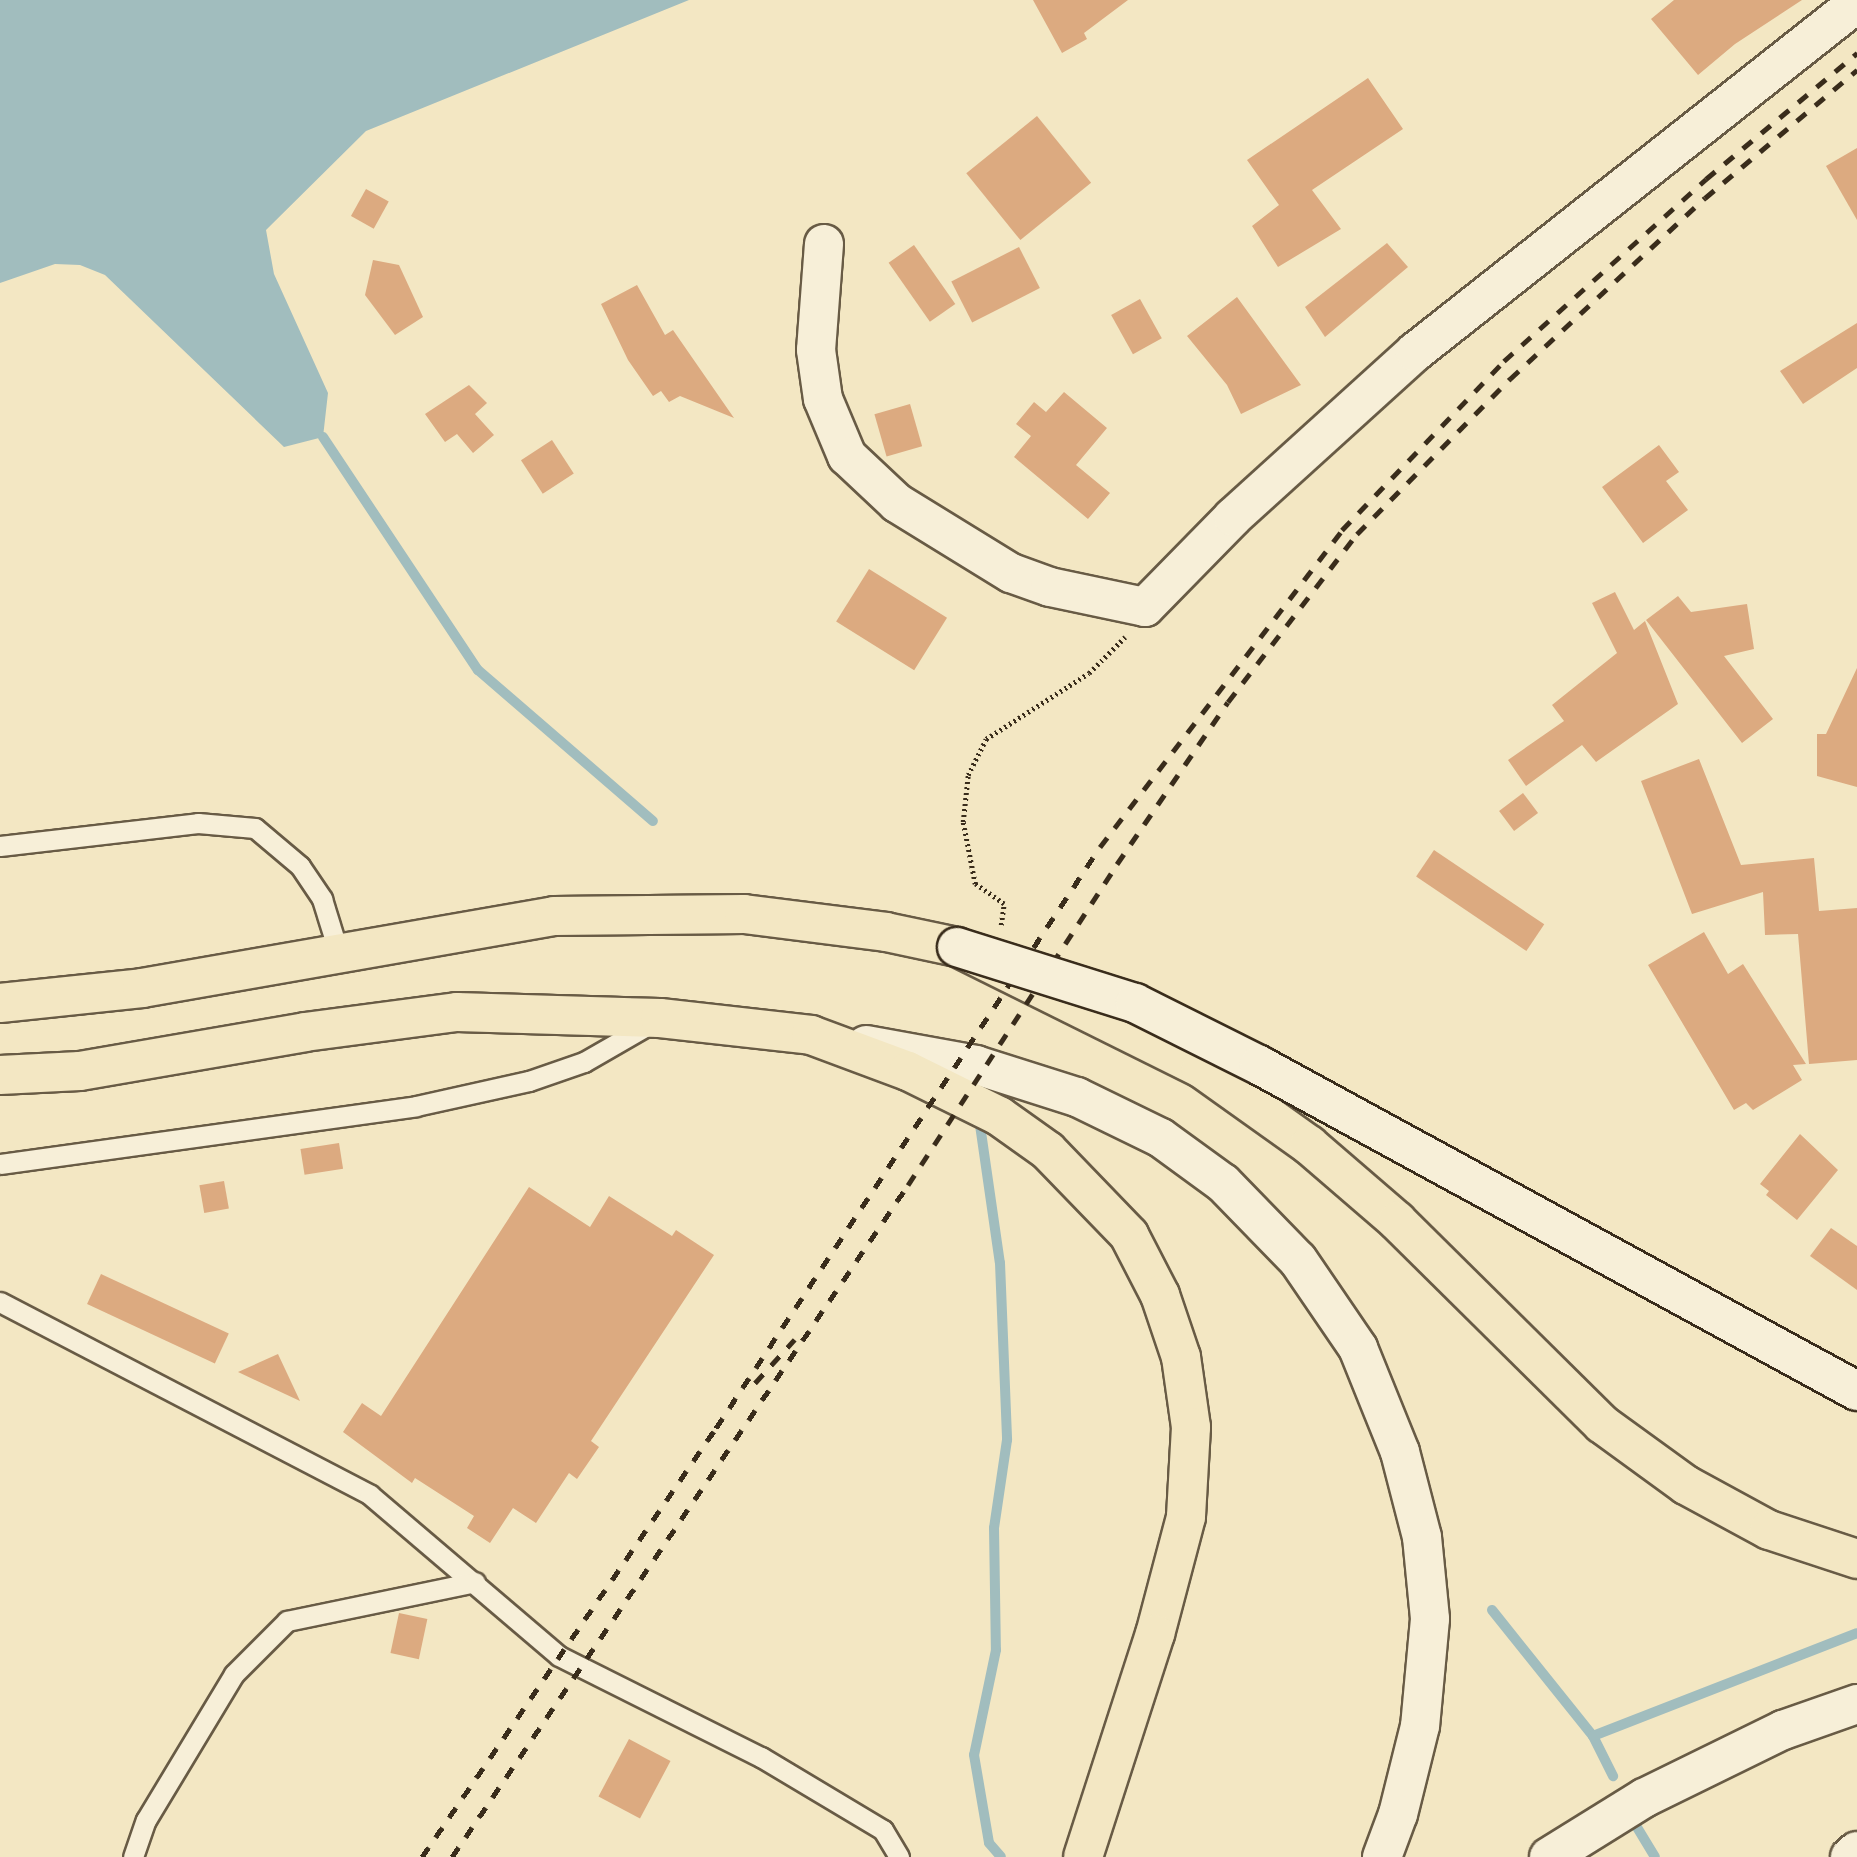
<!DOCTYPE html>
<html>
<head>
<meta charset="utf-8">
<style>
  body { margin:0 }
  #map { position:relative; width:1857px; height:1857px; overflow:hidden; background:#f3e7c3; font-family:"Sorts Mill Goudy",serif }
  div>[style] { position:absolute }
  .water>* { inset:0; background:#a1bdbe }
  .stream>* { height:10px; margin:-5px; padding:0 5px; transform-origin:5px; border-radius:5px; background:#a1bdbe }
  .building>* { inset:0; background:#dcaa80; transform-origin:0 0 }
  .path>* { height:4.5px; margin-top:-2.25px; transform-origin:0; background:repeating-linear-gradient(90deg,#392c1b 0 2px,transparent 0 5.5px) }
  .roads { filter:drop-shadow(2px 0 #685b45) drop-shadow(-2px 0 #685b45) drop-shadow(0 2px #685b45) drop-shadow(0 -2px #685b45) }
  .lane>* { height:19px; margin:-9.5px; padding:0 9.5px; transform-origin:9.5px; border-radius:9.5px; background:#f7efd8 }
  .street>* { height:38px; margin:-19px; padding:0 19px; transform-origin:19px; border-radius:19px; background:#f7efd8 }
  .secondary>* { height:38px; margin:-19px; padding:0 19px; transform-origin:19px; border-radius:19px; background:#f7efd8 }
  .primary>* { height:38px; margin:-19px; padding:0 19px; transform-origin:19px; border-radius:19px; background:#f3e7c3 }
  .rail>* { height:5px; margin-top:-2.5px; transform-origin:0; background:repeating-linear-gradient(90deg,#392c1b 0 12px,transparent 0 24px) }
  .bridges { filter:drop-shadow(2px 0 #392c1b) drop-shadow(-2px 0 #392c1b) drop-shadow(0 2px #392c1b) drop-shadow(0 -2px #392c1b) }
  .secondary-bridge>* { height:38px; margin:-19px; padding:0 19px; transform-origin:19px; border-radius:19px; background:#f7efd8 }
  span { translate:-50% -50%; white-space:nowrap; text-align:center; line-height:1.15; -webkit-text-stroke:5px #f7efd8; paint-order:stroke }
</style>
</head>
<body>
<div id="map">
  <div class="water">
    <i style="clip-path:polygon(0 0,689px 0,366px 131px,266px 230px,274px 274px,328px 393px,323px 437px,284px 447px,105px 275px,80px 265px,55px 264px,0 283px)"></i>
  </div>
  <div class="stream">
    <i style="left:323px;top:437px;width:280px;rotate:56.4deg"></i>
    <i style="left:478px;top:670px;width:231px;rotate:40.8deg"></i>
    <i style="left:980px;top:1125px;width:139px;rotate:81.8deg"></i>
    <i style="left:1000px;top:1263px;width:177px;rotate:87.7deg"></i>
    <i style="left:1007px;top:1440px;width:89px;rotate:98.4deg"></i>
    <i style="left:994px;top:1528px;width:122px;rotate:89.1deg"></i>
    <i style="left:996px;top:1650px;width:107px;rotate:101.8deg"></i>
    <i style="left:974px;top:1755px;width:89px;rotate:80.3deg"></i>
    <i style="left:989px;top:1843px;width:18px;rotate:49deg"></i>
    <i style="left:1492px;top:1610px;width:161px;rotate:51.3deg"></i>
    <i style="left:1593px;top:1736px;width:45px;rotate:63.4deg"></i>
    <i style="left:1593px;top:1736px;width:283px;rotate:-21.3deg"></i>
    <i style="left:1632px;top:1819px;width:44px;rotate:58.8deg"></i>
  </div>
  <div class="building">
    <i style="clip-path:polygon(1033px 0,1128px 0,1084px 33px,1087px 39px,1062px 53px)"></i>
    <i style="clip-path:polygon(1674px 0,1802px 0,1735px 44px,1698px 75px,1651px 19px)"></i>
    <i style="clip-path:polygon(1368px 78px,1403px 129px,1312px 190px,1341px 229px,1278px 267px,1252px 226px,1279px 205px,1247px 160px)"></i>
    <i style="left:1037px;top:116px;width:86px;height:91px;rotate:51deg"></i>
    <i style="clip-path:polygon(1857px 148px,1857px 220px,1826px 166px)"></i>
    <i style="left:366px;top:189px;width:26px;height:31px;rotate:29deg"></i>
    <i style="clip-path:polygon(1387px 243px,1408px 267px,1325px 337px,1305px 307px)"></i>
    <i style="left:914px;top:245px;width:72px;height:31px;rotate:55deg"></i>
    <i style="left:1019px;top:247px;width:46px;height:76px;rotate:63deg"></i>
    <i style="clip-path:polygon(373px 260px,399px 265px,423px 317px,395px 335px,365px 295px)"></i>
    <i style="clip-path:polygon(637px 285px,665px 335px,673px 330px,734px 418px,680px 396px,669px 402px,661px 391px,653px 396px,628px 360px,601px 304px)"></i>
    <i style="clip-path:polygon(1237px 297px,1301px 385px,1241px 414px,1227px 385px,1187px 336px)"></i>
    <i style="left:1140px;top:299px;width:45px;height:33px;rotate:61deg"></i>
    <i style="clip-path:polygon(1857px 323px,1857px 368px,1803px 404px,1780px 371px)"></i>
    <i style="clip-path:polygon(469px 385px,487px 403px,475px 414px,494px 435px,473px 453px,457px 434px,445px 442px,425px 414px)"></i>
    <i style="clip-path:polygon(1064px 392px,1107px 428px,1076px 465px,1110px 493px,1088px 519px,1014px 457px,1031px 436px,1016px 424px,1034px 402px,1046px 412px)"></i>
    <i style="left:910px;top:404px;width:44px;height:37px;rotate:74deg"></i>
    <i style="left:552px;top:440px;width:40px;height:37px;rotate:57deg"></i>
    <i style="clip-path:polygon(1659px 445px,1679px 472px,1666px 481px,1688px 510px,1643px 543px,1602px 487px)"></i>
    <i style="left:869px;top:569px;width:92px;height:62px;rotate:32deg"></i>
    <i style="clip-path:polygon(1615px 592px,1634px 630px,1645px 621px,1678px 704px,1596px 762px,1582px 745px,1526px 786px,1508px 760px,1564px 721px,1552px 705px,1617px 653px,1592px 603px)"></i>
    <i style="clip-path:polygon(1678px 596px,1691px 612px,1747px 604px,1754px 649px,1724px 656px,1773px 719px,1742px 743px,1646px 620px)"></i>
    <i style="clip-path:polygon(1857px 668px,1857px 787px,1817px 776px,1817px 734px,1826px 734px)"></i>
    <i style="clip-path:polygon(1699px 759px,1741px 865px,1814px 858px,1819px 911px,1857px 908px,1857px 1060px,1809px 1064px,1798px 934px,1765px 935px,1763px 892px,1692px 914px,1641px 781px)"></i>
    <i style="left:1523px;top:793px;width:25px;height:30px;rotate:53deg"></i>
    <i style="left:1434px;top:850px;width:133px;height:32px;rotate:34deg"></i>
    <i style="clip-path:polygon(1704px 932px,1728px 974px,1743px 964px,1806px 1064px,1793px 1065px,1802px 1080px,1753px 1110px,1746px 1103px,1734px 1110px,1648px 965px)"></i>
    <i style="clip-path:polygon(1800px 1134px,1838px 1170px,1797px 1220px,1766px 1195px,1769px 1191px,1760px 1184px)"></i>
    <i style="left:339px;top:1143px;width:26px;height:39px;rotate:81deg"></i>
    <i style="left:224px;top:1181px;width:28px;height:25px;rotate:80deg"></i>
    <i style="clip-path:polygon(529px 1187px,590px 1227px,609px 1196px,672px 1236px,676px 1230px,714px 1255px,591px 1441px,599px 1447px,577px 1479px,569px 1473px,536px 1523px,513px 1508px,490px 1543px,467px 1528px,474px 1516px,415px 1478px,412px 1483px,343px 1432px,362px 1403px,381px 1416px)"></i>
    <i style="clip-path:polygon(1831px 1228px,1857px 1246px,1857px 1290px,1810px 1256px)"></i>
    <i style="left:101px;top:1274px;width:141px;height:33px;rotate:25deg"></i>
    <i style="clip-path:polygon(278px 1354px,300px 1401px,238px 1372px)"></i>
    <i style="left:399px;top:1613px;width:29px;height:41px;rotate:12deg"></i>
    <i style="left:629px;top:1739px;width:47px;height:65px;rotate:28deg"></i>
  </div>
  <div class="path">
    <i style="left:1001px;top:925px;width:21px;rotate:-82deg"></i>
    <i style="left:1004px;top:904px;width:35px;rotate:-145deg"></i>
    <i style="left:975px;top:884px;width:63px;rotate:-101deg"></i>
    <i style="left:963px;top:822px;width:47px;rotate:-83.9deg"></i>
    <i style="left:968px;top:775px;width:40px;rotate:-63.4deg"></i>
    <i style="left:986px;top:739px;width:122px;rotate:-32.7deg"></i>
    <i style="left:1089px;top:673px;width:51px;rotate:-45deg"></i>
  </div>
  <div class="roads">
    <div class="lane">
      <i style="left:0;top:846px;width:199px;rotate:-6.6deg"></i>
      <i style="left:198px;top:823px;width:57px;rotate:5deg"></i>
      <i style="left:255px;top:828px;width:59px;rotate:40.2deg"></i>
      <i style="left:300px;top:866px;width:40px;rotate:56deg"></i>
      <i style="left:322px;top:899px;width:58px;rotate:72.8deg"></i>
      <i style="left:0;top:1164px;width:420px;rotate:-7.9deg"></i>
      <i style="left:416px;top:1106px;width:116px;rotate:-12.5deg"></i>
      <i style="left:529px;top:1081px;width:58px;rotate:-19.1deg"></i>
      <i style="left:584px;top:1062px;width:76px;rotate:-29.9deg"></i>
      <i style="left:0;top:1302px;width:417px;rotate:27.5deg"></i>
      <i style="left:370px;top:1495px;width:248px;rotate:40.4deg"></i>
      <i style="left:559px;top:1656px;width:226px;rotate:26.6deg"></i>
      <i style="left:761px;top:1757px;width:142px;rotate:30.9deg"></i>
      <i style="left:883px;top:1830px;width:31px;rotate:59deg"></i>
      <i style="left:133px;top:1857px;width:39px;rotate:-71deg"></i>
      <i style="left:146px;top:1820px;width:170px;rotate:-58.9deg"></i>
      <i style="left:234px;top:1674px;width:75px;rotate:-45deg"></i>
      <i style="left:287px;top:1621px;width:192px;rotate:-11.7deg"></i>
    </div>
    <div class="street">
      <i style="left:824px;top:244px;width:106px;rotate:94.3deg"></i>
      <i style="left:816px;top:350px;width:49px;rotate:81.9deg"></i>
      <i style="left:823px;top:399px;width:62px;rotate:67.2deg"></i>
      <i style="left:847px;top:456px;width:69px;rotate:43.2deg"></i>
      <i style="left:897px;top:503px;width:134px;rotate:31.6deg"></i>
      <i style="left:1011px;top:573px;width:41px;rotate:19.7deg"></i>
      <i style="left:1050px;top:587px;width:97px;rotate:11.9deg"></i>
      <i style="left:1145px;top:607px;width:126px;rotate:-45.6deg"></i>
      <i style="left:1233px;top:517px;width:246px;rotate:-42.2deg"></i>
      <i style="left:1415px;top:352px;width:563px;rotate:-38.29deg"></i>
    </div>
    <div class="secondary">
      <i style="left:866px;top:1045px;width:112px;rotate:10.3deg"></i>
      <i style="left:976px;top:1065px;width:106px;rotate:17.6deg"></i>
      <i style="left:1077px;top:1097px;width:93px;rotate:26deg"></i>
      <i style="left:1161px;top:1138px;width:77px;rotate:36deg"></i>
      <i style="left:1223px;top:1183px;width:107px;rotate:45.8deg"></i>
      <i style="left:1298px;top:1260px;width:107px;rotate:55.7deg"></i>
      <i style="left:1358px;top:1348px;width:112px;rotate:68deg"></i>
      <i style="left:1400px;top:1452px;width:88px;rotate:75.5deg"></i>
      <i style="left:1422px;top:1537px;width:82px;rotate:84.4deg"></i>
      <i style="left:1430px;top:1619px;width:107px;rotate:95.3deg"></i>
      <i style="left:1420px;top:1726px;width:91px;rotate:104deg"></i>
      <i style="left:1398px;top:1814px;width:46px;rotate:110.4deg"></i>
      <i style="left:1549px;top:1857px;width:112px;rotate:-31.8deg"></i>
      <i style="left:1644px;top:1798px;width:155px;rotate:-26.1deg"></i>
      <i style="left:1783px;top:1730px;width:78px;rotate:-19.4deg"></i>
      <i style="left:1850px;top:1857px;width:9px;rotate:-41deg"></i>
    </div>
    <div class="primary">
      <i style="left:0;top:1003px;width:143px;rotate:-6deg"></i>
      <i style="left:142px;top:988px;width:418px;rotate:-9.9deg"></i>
      <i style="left:554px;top:916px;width:190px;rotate:-0.6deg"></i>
      <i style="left:744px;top:914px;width:143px;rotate:7.2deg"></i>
      <i style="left:886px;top:932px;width:73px;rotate:11.9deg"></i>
      <i style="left:957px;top:947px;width:272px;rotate:26.4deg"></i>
      <i style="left:1201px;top:1068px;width:133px;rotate:35.5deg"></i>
      <i style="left:1309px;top:1145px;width:116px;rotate:40.8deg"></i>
      <i style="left:1397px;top:1221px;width:289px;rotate:44.7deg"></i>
      <i style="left:1602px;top:1424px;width:104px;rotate:36deg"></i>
      <i style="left:1686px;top:1485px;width:94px;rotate:28.5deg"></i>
      <i style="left:1769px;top:1530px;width:93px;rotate:18.2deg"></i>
      <i style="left:0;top:1075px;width:80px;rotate:-2.9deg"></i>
      <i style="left:80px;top:1071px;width:228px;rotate:-9.8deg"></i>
      <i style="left:305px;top:1032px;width:153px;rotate:-7.5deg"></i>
      <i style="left:457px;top:1012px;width:203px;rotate:1.7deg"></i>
      <i style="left:660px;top:1018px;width:152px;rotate:6.4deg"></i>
      <i style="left:811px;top:1035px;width:103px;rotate:20.4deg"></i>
      <i style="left:908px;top:1071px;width:102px;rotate:26.3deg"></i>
      <i style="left:999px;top:1116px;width:60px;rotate:35.5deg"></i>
      <i style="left:1048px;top:1151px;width:117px;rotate:46deg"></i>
      <i style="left:1129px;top:1235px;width:68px;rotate:62.7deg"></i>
      <i style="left:1160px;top:1295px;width:65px;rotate:71.3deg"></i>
      <i style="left:1181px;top:1357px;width:71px;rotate:81.9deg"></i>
      <i style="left:1191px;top:1427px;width:90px;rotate:93.2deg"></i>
      <i style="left:1186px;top:1517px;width:121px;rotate:104.8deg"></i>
      <i style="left:1155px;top:1634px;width:234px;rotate:107.9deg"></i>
    </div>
  </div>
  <div class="rail">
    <i style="left:755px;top:1383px;width:59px;rotate:-47.7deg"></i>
    <i style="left:422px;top:1857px;width:520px;rotate:-55.58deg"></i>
    <i style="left:716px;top:1428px;width:696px;rotate:-56.54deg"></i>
    <i style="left:1100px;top:847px;width:399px;rotate:-52.6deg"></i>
    <i style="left:1342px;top:530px;width:234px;rotate:-46.2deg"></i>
    <i style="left:1504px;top:361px;width:272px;rotate:-42deg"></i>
    <i style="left:1706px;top:179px;width:197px;rotate:-39.8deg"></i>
    <i style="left:452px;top:1857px;width:812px;rotate:-55.84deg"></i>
    <i style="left:908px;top:1185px;width:383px;rotate:-56.9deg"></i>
    <i style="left:1117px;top:864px;width:196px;rotate:-55.6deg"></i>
    <i style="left:1228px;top:702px;width:212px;rotate:-52.5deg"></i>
    <i style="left:1357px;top:534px;width:218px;rotate:-45.4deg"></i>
    <i style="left:1510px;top:379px;width:266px;rotate:-42.9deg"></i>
    <i style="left:1705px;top:198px;width:199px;rotate:-40.1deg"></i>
  </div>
  <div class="bridges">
    <div class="secondary-bridge">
      <i style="left:957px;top:947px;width:187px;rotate:17.5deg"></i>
      <i style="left:1135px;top:1003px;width:139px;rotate:26.6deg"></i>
      <i style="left:1259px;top:1065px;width:681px;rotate:28.6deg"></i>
    </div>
  </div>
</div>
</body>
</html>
